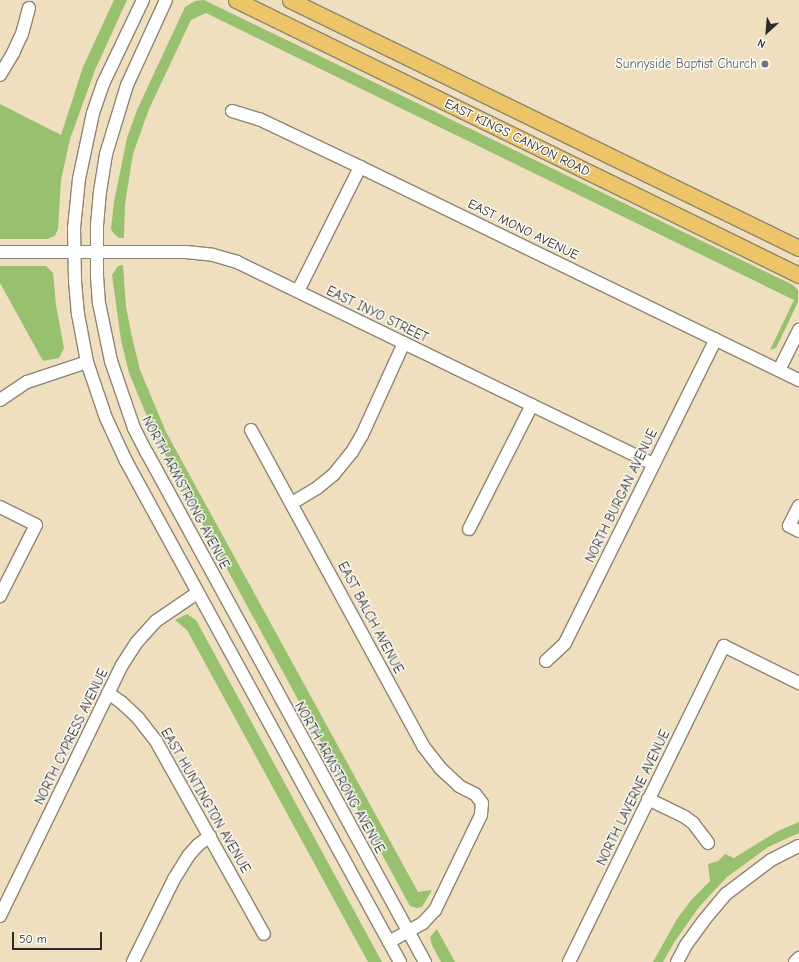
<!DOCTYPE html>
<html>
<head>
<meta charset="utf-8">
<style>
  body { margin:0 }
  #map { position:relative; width:799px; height:962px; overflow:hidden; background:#efdfbe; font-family:"Comic Neue",sans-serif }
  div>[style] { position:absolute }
  .green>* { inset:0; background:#97c16e }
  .roads { filter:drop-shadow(1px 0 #8d8574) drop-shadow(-1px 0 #8d8574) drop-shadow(0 1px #8d8574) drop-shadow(0 -1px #8d8574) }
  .minor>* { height:12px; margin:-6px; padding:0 6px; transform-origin:6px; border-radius:6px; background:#fff }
  .major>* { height:15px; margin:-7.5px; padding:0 7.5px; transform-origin:7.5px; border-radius:7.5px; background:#eec469 }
  .dots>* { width:11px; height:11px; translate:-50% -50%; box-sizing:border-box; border:2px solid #fdfcf7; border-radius:50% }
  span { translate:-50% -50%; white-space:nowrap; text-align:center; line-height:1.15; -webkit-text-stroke:3px #fdfcf7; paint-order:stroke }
  .worship-label { font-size:13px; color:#5b616d }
  .right { translate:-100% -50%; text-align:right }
  .street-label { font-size:13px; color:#2b2b2b }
  .north { position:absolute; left:747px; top:12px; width:40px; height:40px; -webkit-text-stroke:3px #fdfcf7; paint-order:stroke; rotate:206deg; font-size:11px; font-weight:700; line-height:16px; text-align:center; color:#2b2b2b }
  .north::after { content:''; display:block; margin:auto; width:14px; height:18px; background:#2b2b2b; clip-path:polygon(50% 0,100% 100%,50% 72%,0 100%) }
  .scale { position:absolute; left:12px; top:932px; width:90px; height:18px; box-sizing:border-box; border:2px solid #2b2b2b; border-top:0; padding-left:5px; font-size:12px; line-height:14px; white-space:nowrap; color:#2b2b2b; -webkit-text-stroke:3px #fdfcf7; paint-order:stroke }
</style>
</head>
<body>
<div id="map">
  <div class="green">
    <i style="clip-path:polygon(114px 0,127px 0,95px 70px,70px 139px,61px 180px,58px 229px,55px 236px,47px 239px,0 239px,0 104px,61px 135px,83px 67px)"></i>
    <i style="clip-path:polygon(204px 0,793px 285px,798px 290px,798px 302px,776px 348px,770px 350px,794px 300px,206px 13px,191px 20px,149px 109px,133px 154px,125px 204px,124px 238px,119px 238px,114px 234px,111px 229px,114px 202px,127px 138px,137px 110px,185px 7px,195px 1px)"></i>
    <i style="clip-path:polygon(123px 265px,126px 307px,132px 337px,140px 370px,166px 432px,418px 892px,432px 890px,422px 907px,417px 908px,410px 906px,156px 438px,129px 373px,121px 340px,112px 275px,118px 266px)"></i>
    <i style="clip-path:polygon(0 266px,46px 266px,53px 273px,56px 305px,64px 348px,59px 358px,43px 361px,0 283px)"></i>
    <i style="clip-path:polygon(187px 614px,196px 620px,382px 962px,368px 962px,187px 630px,175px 620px)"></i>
    <i style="clip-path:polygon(799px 822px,799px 833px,768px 847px,727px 877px,699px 907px,675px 941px,663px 962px,653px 962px,677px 919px,692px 899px,710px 881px,708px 864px,718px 861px,725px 854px,734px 858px,778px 831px)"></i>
    <i style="clip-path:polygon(437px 929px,455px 962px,441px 962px,432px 945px,430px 937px)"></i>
  </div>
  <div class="roads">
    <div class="minor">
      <i style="left:143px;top:0;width:93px;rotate:115.5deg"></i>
      <i style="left:103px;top:84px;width:31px;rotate:109deg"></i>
      <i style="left:93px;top:113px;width:67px;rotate:102deg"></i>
      <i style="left:79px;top:179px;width:49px;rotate:95.8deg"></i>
      <i style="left:74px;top:228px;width:53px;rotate:88.9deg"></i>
      <i style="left:75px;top:281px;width:33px;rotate:85deg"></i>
      <i style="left:78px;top:314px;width:49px;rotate:79.4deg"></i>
      <i style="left:87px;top:362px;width:59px;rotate:71.3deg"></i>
      <i style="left:106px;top:418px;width:47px;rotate:65.1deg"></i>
      <i style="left:126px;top:461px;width:571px;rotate:61.33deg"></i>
      <i style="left:166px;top:0;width:94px;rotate:114.6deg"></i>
      <i style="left:127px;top:85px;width:72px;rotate:106.9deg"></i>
      <i style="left:106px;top:154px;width:37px;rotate:99deg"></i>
      <i style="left:100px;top:191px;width:34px;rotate:95deg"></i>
      <i style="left:97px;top:225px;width:51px;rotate:90deg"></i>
      <i style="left:97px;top:276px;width:27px;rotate:86deg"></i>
      <i style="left:99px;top:303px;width:59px;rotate:78.3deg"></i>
      <i style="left:111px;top:361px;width:71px;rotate:71.1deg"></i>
      <i style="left:134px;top:428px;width:28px;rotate:63deg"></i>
      <i style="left:147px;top:453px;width:580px;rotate:61.36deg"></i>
      <i style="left:0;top:75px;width:26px;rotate:-59deg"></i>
      <i style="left:13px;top:53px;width:21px;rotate:-65deg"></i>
      <i style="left:22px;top:34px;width:27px;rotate:-75deg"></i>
      <i style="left:232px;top:111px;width:28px;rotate:17deg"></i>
      <i style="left:259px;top:119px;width:112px;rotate:25.4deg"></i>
      <i style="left:360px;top:167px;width:488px;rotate:25.9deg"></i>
      <i style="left:0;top:252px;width:186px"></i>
      <i style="left:186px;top:252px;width:27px;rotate:6deg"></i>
      <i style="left:213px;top:255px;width:25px;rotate:16deg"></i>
      <i style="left:237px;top:262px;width:462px;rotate:25.9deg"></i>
      <i style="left:298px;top:291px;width:139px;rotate:-63.4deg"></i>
      <i style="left:779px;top:370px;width:45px;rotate:-63.4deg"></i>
      <i style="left:0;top:400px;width:32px;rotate:-34deg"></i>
      <i style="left:27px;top:382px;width:63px;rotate:-18.4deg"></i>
      <i style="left:251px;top:430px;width:360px;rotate:61.4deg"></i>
      <i style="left:423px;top:746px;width:28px;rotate:52deg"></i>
      <i style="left:440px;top:768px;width:26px;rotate:43deg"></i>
      <i style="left:459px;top:786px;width:18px;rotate:27deg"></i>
      <i style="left:475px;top:794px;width:11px;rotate:52deg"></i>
      <i style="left:482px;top:803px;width:12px;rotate:95deg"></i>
      <i style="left:481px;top:815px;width:106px;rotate:115.8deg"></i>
      <i style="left:435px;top:910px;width:18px;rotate:133deg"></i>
      <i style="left:423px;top:923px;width:39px;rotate:151deg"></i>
      <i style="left:292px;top:503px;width:29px;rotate:-31deg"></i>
      <i style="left:317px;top:488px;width:22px;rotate:-39deg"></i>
      <i style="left:334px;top:474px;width:28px;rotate:-51deg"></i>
      <i style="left:352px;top:452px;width:20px;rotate:-60deg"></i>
      <i style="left:362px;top:435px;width:101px;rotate:-65.5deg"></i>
      <i style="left:799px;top:506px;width:22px;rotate:117deg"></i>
      <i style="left:789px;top:526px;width:11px;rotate:27deg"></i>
      <i style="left:0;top:507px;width:40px;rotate:26.6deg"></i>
      <i style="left:36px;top:525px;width:80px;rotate:116.9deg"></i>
      <i style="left:469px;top:529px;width:139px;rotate:-63.1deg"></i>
      <i style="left:546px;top:661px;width:26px;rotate:-43deg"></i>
      <i style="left:565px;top:643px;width:339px;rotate:-63.6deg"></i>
      <i style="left:108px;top:693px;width:16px;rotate:35deg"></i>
      <i style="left:121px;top:702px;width:23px;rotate:43deg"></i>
      <i style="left:138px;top:718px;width:29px;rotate:52deg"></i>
      <i style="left:156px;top:741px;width:221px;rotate:60.8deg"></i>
      <i style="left:648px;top:799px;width:41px;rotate:25.9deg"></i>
      <i style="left:685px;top:817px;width:10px;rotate:37deg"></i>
      <i style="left:693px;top:823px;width:25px;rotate:53deg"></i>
      <i style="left:0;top:916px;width:279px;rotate:-64.1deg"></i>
      <i style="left:122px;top:665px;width:27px;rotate:-57deg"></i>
      <i style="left:137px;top:642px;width:28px;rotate:-48deg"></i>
      <i style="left:156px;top:621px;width:50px;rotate:-34.3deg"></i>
      <i style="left:133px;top:962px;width:93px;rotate:-63.7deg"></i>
      <i style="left:174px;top:879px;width:28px;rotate:-58deg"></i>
      <i style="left:189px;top:855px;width:13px;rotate:-48deg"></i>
      <i style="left:198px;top:845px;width:15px;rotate:-37deg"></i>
      <i style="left:569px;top:962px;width:352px;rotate:-63.9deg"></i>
      <i style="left:724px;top:646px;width:84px;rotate:26.3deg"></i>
      <i style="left:677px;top:962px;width:19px;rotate:-62deg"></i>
      <i style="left:686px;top:945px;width:32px;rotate:-54deg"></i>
      <i style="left:705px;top:919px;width:33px;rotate:-50deg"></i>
      <i style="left:726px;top:894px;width:56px;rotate:-37.1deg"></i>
      <i style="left:771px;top:860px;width:31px;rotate:-27deg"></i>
      <i style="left:795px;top:962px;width:6px;rotate:-45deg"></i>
    </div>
    <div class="major">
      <i style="left:236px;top:0;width:627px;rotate:26.03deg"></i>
      <i style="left:290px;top:0;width:566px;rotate:25.98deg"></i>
    </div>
  </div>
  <div class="dots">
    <i style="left:765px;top:64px;background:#6b7280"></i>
  </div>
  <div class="worship-label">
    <span class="right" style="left:757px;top:64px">Sunnyside Baptist Church</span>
  </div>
  <div class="street-label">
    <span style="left:517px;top:138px;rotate:26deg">EAST KINGS CANYON ROAD</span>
    <span style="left:523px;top:230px;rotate:26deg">EAST MONO AVENUE</span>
    <span style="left:377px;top:315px;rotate:26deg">EAST INYO STREET</span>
    <span style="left:185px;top:493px;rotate:62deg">NORTH ARMSTRONG AVENUE</span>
    <span style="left:622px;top:496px;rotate:-64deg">NORTH BURGAN AVENUE</span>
    <span style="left:370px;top:618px;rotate:62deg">EAST BALCH AVENUE</span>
    <span style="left:72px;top:737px;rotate:-64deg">NORTH CYPRESS AVENUE</span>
    <span style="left:339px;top:778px;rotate:61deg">NORTH ARMSTRONG AVENUE</span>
    <span style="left:634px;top:798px;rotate:-64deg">NORTH LAVERNE AVENUE</span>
    <span style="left:205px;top:801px;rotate:60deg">EAST HUNTINGTON AVENUE</span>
  </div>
  <div class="north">N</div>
  <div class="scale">50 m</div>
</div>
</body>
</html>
